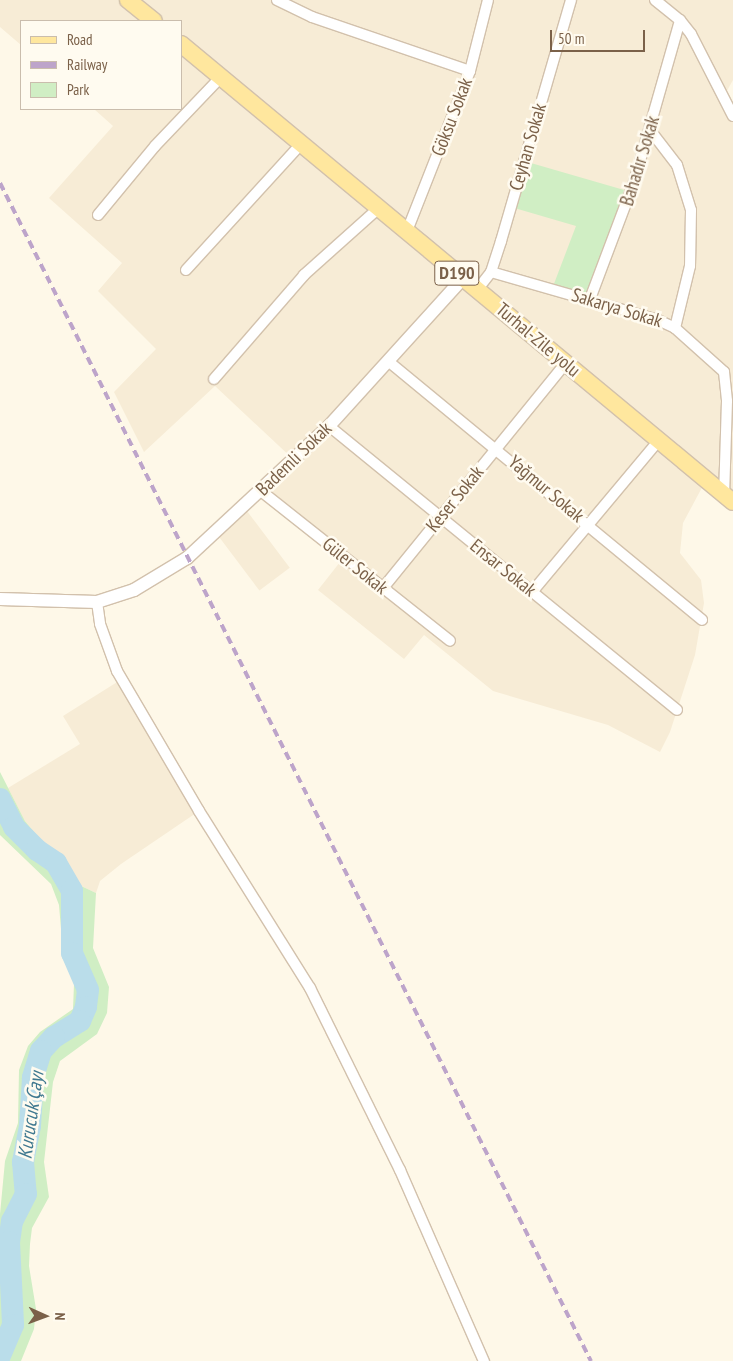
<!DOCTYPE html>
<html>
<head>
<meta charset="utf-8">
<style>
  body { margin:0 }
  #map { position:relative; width:733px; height:1361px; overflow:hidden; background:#fef8e8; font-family:"PT Sans Narrow",sans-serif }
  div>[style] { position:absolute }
  .residential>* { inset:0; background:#f7ecd6; transform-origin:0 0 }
  .green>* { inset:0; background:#d0eec4 }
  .river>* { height:22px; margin:-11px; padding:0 11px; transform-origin:11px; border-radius:11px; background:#baddea }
  .roads { filter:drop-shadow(1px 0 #d2c1ac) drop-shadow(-1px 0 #d2c1ac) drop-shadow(0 1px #d2c1ac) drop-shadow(0 -1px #d2c1ac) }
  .minor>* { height:10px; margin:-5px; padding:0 5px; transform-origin:5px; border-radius:5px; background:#fff }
  .tertiary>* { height:12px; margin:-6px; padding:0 6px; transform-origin:6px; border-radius:6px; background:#fff }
  .primary>* { height:16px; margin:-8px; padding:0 8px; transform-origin:8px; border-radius:8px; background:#ffe79e }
  .rail>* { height:4px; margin-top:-2px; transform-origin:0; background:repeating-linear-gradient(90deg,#bda4ca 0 8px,transparent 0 13px) }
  span { translate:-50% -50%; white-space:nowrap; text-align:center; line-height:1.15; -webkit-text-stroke:5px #fffbf0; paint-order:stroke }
  .shield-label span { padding:1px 4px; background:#fffbf0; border:1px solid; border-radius:4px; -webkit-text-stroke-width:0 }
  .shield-label { font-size:18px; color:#7b6149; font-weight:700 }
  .street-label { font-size:19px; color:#7b6149 }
  .water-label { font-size:20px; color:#407990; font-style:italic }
  .legend { position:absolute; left:20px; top:20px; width:162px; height:90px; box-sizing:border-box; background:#fffbf0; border:1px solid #cabdad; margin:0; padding:6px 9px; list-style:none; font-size:15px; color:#7b6149 }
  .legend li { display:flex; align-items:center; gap:10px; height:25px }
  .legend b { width:25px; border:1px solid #cabdad }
  .north { position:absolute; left:20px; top:1291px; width:50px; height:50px; -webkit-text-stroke:4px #fffbf0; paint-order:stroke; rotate:92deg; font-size:14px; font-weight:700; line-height:20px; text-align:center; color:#7b6149 }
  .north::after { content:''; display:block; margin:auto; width:18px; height:22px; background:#7b6149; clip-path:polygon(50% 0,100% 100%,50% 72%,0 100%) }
  .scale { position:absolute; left:550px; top:30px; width:95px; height:22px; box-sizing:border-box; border:2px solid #7b6149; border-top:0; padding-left:6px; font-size:15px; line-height:18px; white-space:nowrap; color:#7b6149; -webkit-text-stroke:4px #fffbf0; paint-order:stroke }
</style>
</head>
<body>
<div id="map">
  <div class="residential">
    <i style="clip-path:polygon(0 0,733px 0,733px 80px,724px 96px,733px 116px,733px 502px,706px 480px,683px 523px,680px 553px,701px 580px,704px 603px,695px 655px,670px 732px,660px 752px,608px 725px,493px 691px,424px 635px,404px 659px,318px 590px,344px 557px,261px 491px,294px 460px,215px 386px,144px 452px,114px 392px,156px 349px,98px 291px,122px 263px,49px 198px,113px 126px,94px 109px,181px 109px,181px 21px,21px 21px,21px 45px,0 27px)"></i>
    <i style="left:244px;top:507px;width:76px;height:38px;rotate:53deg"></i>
    <i style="clip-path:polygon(122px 679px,199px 811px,121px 864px,100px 881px,96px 893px,79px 885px,62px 856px,43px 843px,25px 821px,8px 788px,80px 744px,63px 716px)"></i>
  </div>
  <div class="green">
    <i style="clip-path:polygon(524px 161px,631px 192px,590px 299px,552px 289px,576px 226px,511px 207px)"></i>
    <i style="clip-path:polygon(0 772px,25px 821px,43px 843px,62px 856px,79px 885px,96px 893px,93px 948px,109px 987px,107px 1013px,97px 1034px,60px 1061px,53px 1082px,44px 1162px,49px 1197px,32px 1228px,30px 1244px,29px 1266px,36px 1309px,34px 1329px,21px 1361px,0 1361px,0 1214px,5px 1161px,18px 1123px,19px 1070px,28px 1046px,40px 1032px,73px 1009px,74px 984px,63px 953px,59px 905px,51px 884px,0 835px)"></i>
  </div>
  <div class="river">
    <i style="left:0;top:799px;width:31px;rotate:63deg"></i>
    <i style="left:14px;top:827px;width:33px;rotate:45deg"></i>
    <i style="left:37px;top:850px;width:23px;rotate:34deg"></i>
    <i style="left:56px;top:863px;width:32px;rotate:60deg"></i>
    <i style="left:72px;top:891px;width:62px;rotate:90deg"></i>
    <i style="left:72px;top:953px;width:40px;rotate:66.6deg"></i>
    <i style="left:88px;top:990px;width:17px;rotate:97deg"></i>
    <i style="left:86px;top:1007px;width:15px;rotate:113deg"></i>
    <i style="left:80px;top:1021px;width:31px;rotate:148deg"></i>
    <i style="left:54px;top:1037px;width:19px;rotate:133deg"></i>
    <i style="left:41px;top:1051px;width:28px;rotate:107deg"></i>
    <i style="left:33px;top:1078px;width:48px;rotate:93.6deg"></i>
    <i style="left:30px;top:1126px;width:37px;rotate:101deg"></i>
    <i style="left:23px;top:1162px;width:32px;rotate:85deg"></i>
    <i style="left:26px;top:1194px;width:30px;rotate:117deg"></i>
    <i style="left:12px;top:1221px;width:21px;rotate:98deg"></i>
    <i style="left:9px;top:1242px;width:83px;rotate:87.2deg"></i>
    <i style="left:13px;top:1325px;width:34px;rotate:113deg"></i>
  </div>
  <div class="roads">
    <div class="minor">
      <i style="left:277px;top:0;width:39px;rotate:26deg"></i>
      <i style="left:312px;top:17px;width:167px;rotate:18.9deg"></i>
      <i style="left:655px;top:0;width:32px;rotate:39deg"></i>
      <i style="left:680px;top:20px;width:18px;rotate:52deg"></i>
      <i style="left:691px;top:34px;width:92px;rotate:62.9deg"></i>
      <i style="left:650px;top:130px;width:44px;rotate:52.4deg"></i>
      <i style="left:677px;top:165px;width:47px;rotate:72.7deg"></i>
      <i style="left:691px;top:210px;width:56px;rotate:91deg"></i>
      <i style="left:690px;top:266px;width:64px;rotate:103.6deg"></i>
      <i style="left:98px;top:215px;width:89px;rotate:-50.4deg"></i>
      <i style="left:155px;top:146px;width:95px;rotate:-46.3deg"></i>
      <i style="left:407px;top:231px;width:172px;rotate:-68.5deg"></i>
      <i style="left:470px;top:71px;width:73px;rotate:-75.8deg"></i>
      <i style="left:186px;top:270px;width:171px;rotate:-47.6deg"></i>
      <i style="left:491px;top:272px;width:174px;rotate:16deg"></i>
      <i style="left:658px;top:320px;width:19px;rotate:25deg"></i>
      <i style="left:675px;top:328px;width:66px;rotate:41.9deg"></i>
      <i style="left:724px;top:372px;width:29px;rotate:84deg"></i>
      <i style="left:727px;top:401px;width:94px;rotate:91.8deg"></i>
      <i style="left:477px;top:290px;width:23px;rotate:-52deg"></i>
      <i style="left:491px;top:272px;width:33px;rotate:-72deg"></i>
      <i style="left:501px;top:241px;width:251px;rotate:-73.8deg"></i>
      <i style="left:590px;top:299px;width:125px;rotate:-69.4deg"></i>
      <i style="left:634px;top:182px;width:168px;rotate:-74.1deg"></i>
      <i style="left:388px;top:361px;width:407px;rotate:39.5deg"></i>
      <i style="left:214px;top:379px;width:138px;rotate:-49.1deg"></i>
      <i style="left:304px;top:275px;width:101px;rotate:-41.8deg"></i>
      <i style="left:329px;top:426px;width:449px;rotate:39.2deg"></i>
      <i style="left:261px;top:491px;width:241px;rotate:38.4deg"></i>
      <i style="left:383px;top:588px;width:290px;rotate:-50.9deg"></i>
      <i style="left:532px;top:592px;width:198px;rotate:-50.1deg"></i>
      <i style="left:97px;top:602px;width:22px;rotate:82deg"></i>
      <i style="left:100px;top:624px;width:50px;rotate:70.1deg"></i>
      <i style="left:117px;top:671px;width:162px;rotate:59.6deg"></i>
      <i style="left:199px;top:811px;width:209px;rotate:57.9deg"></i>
      <i style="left:310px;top:988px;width:203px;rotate:63.7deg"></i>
      <i style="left:400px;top:1170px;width:209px;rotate:66.3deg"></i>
    </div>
    <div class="tertiary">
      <i style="left:0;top:599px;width:97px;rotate:1.8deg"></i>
      <i style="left:97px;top:602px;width:39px;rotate:-18deg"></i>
      <i style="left:134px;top:590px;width:62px;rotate:-31.1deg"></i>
      <i style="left:187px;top:558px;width:194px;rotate:-42.9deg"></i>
      <i style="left:329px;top:426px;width:200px;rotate:-47.8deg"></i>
    </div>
    <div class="primary">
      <i style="left:128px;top:0;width:33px;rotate:39deg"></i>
      <i style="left:181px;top:44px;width:717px;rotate:39.68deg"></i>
    </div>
  </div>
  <div class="rail">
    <i style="left:0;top:183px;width:1318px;rotate:63.36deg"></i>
  </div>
  <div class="shield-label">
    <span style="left:457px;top:273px">D190</span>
  </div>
  <div class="street-label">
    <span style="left:452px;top:117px;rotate:-69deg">Göksu Sokak</span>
    <span style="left:528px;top:147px;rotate:-74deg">Ceyhan Sokak</span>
    <span style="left:640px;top:161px;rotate:-73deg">Bahadır Sokak</span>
    <span style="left:617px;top:308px;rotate:17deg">Sakarya Sokak</span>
    <span style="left:538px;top:340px;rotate:40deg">Turhal-Zile yolu</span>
    <span style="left:294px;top:459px;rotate:-44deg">Bademli Sokak</span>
    <span style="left:546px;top:489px;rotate:40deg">Yağmur Sokak</span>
    <span style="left:455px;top:499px;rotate:-51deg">Keser Sokak</span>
    <span style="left:355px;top:566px;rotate:39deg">Güler Sokak</span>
    <span style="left:503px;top:568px;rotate:39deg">Ensar Sokak</span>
  </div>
  <div class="water-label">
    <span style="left:31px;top:1115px;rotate:-82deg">Kurucuk Çayı</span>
  </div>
  <ul class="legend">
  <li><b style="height:6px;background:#ffe79e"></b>Road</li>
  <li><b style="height:6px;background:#bda4ca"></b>Railway</li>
  <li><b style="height:14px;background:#d0eec4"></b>Park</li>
  </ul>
  <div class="north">N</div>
  <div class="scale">50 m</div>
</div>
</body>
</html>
